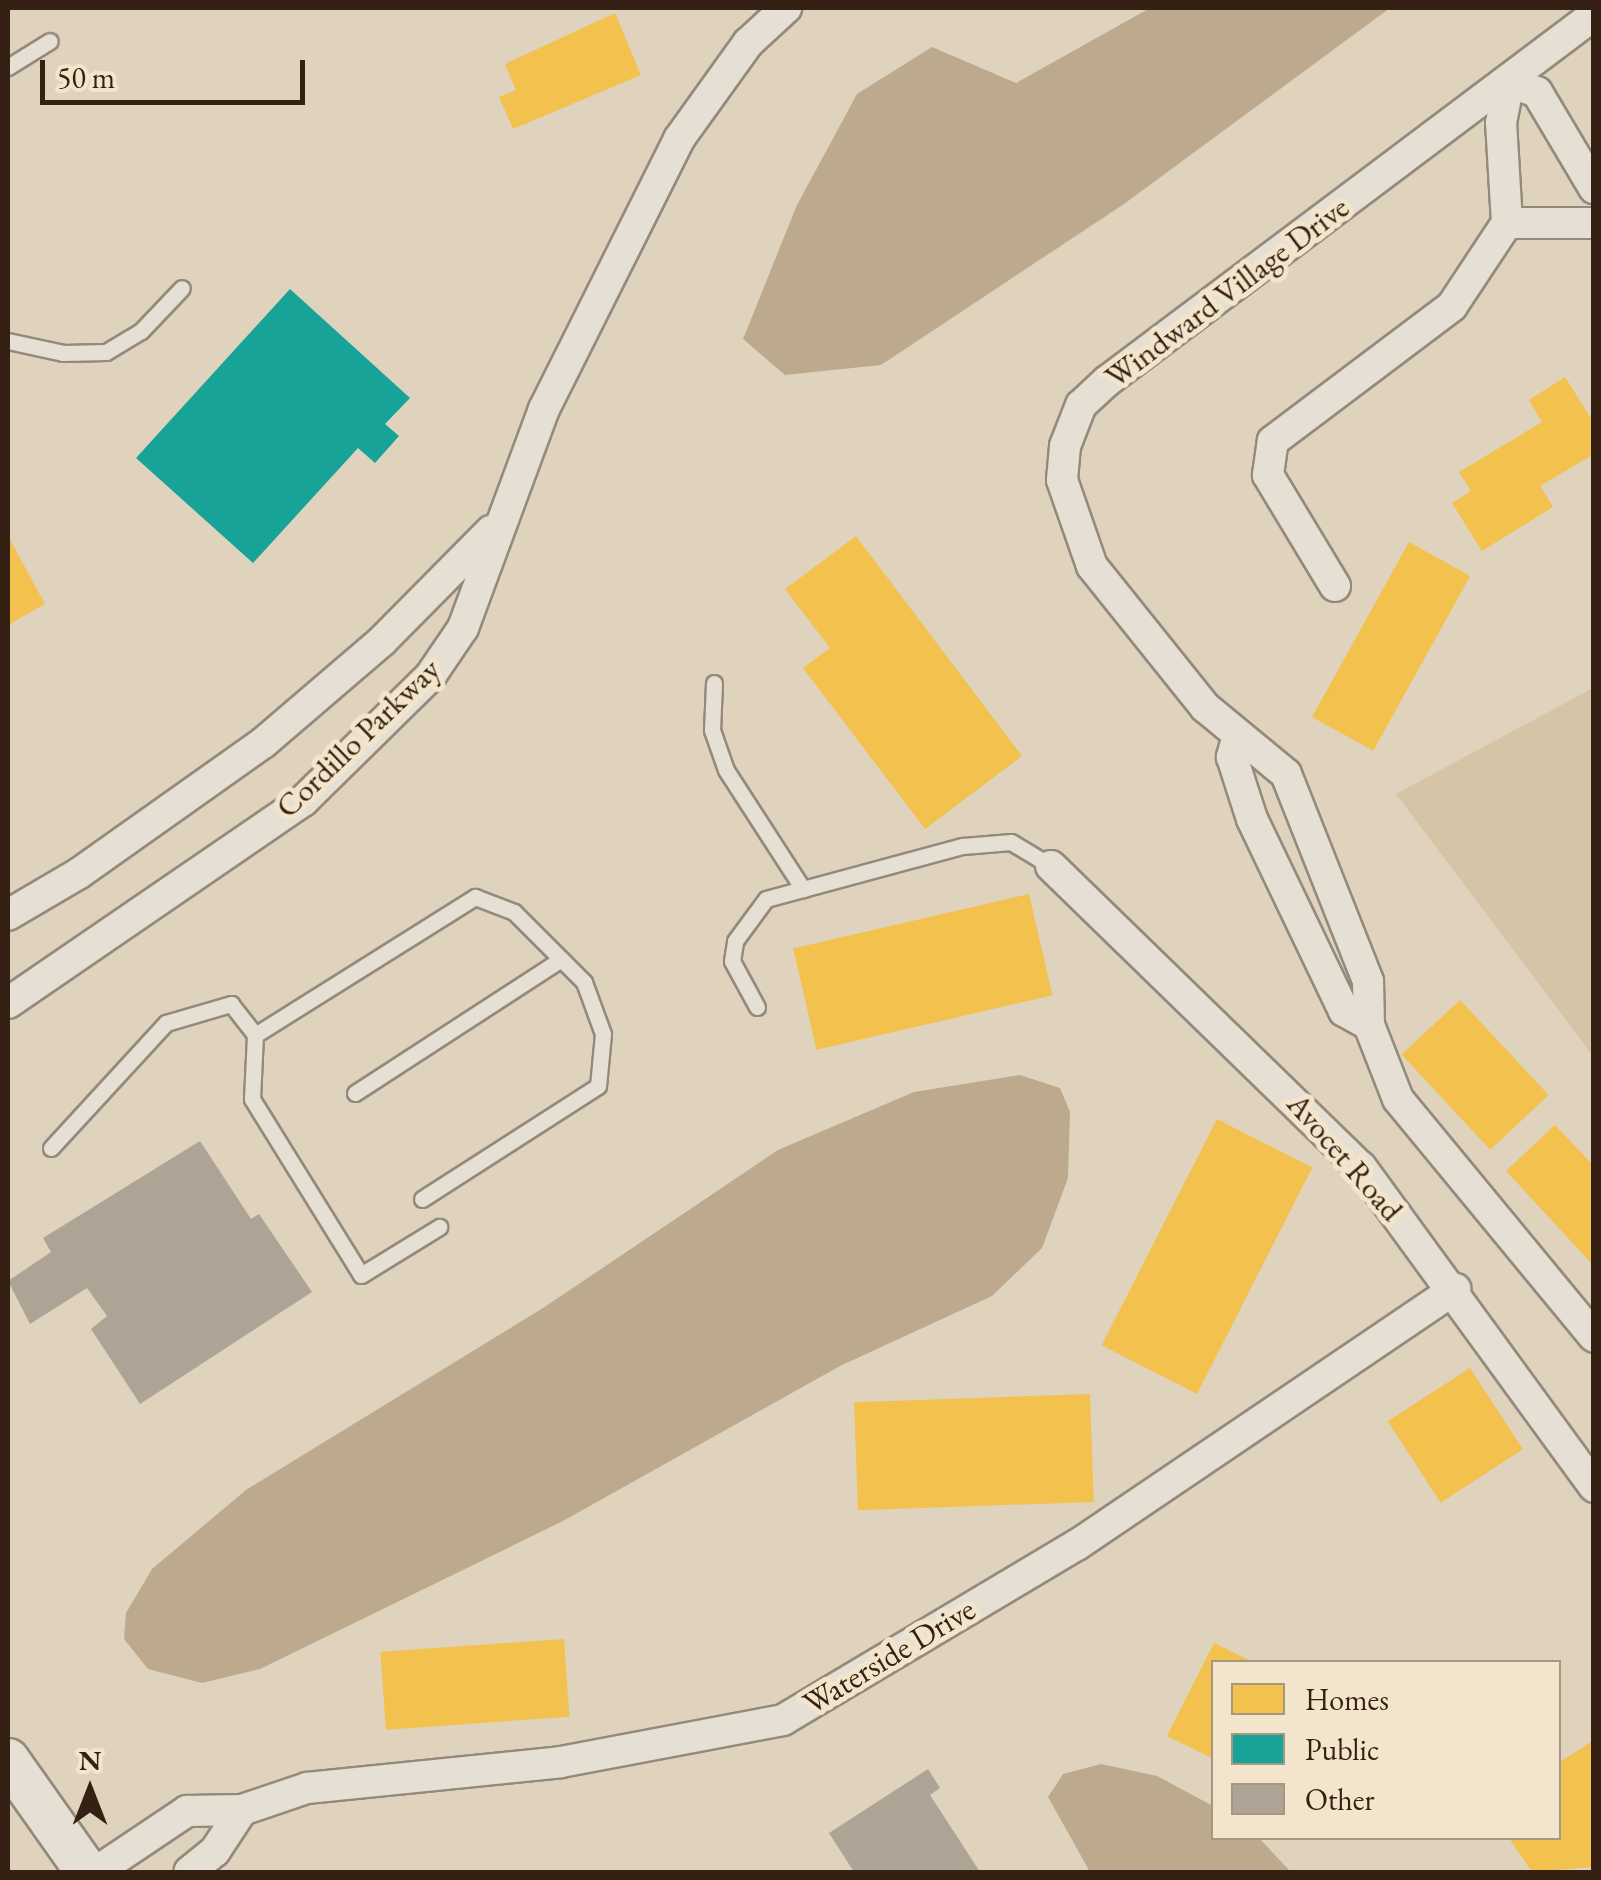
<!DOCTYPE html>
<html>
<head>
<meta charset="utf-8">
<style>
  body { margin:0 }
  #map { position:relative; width:1601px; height:1880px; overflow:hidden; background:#dfd3bd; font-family:"EB Garamond",serif }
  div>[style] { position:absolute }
  .green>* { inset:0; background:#d6c4a6 }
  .water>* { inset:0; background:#bdaa8e }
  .homes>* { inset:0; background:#f2c14e; transform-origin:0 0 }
  .public>* { inset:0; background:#17a398 }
  .building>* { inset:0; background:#aea495 }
  .roads { filter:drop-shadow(2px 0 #948a7c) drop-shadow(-2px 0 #948a7c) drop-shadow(0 2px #948a7c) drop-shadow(0 -2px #948a7c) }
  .service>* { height:15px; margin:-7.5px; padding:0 7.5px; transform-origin:7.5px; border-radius:7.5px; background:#e5dfd4 }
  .minor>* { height:30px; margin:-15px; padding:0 15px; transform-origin:15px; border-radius:15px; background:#e5dfd4 }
  .secondary>* { height:42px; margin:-21px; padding:0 21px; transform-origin:21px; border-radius:21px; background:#e5dfd4 }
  span { translate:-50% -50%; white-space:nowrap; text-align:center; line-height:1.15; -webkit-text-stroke:10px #f3e5cb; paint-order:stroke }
  .street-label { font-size:32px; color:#352113 }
  .frame { position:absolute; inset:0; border:10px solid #352113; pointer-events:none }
  .legend { position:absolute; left:1211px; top:1660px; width:350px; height:180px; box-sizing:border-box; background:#f3e5cb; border:2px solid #a79781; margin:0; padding:12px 18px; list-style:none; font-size:30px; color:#352113 }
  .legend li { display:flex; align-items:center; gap:20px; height:50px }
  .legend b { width:50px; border:2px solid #a79781 }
  .north { position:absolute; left:40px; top:1740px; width:100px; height:100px; -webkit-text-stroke:8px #f3e5cb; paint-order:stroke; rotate:0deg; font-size:28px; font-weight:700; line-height:40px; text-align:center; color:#352113 }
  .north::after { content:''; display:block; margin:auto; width:35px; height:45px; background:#352113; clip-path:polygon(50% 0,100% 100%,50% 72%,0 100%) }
  .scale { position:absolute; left:40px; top:60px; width:265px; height:45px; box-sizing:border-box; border:5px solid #352113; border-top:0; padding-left:12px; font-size:30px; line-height:35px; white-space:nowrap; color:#352113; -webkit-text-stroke:8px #f3e5cb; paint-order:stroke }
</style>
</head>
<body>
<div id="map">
  <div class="green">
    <i style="clip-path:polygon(1593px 688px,1593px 1056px,1396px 794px)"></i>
  </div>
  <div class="water">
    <i style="clip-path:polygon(1150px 8px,1390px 8px,1124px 204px,881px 365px,785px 375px,743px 339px,797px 205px,857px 94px,932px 47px,1016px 83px)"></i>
    <i style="clip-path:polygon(1020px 1075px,1060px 1088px,1070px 1112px,1068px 1178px,1042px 1248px,992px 1296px,840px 1366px,563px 1521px,260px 1669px,202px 1683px,148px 1669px,124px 1639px,126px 1613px,152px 1569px,246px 1490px,543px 1308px,778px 1150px,914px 1092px)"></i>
    <i style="clip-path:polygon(1101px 1764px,1157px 1776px,1213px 1806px,1214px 1838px,1259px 1838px,1291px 1872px,1090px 1872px,1048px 1797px,1063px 1774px)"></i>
  </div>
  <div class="homes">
    <i style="clip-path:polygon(615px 13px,641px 75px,513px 129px,499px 97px,516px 90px,505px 64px)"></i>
    <i style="clip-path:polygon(1565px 377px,1594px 423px,1594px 454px,1540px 486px,1553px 507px,1482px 551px,1452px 503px,1471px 491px,1459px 472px,1542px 422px,1529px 400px)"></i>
    <i style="clip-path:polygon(8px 536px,45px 604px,8px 625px)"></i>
    <i style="clip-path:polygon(856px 536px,1022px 756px,925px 829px,803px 668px,830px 648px,785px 589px)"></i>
    <i style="left:1409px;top:542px;width:70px;height:200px;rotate:29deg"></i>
    <i style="left:1029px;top:894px;width:104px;height:242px;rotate:77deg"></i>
    <i style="left:1460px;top:1000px;width:130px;height:80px;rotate:47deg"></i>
    <i style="left:1217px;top:1119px;width:107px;height:254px;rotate:27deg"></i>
    <i style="clip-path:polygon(1555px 1125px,1594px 1166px,1594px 1266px,1506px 1171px)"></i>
    <i style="left:1470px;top:1368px;width:97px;height:98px;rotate:57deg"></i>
    <i style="left:1090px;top:1394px;width:108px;height:236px;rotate:88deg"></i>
    <i style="left:564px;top:1639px;width:78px;height:184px;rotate:86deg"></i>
    <i style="clip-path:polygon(1214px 1643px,1253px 1662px,1214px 1662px,1214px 1759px,1167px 1736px)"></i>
    <i style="clip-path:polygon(1594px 1740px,1594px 1867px,1532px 1872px,1509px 1838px,1558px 1838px,1558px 1763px)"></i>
  </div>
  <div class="public">
    <i style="clip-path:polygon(290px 289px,410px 398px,385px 424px,399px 436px,375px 463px,358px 448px,253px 563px,136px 458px)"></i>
  </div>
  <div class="building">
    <i style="clip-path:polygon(200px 1141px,251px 1219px,259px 1214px,312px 1292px,140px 1404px,91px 1329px,107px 1316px,87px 1288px,30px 1324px,8px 1281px,51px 1252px,43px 1238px)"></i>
    <i style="clip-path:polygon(928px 1769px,940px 1788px,930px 1795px,980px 1872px,854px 1872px,829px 1833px)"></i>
  </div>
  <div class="roads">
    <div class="service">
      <i style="left:8px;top:67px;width:49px;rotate:-31.8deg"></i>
      <i style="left:8px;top:341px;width:56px;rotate:12.3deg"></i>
      <i style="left:63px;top:353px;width:43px;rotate:-1.3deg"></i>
      <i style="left:106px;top:352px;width:41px;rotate:-31deg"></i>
      <i style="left:141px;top:331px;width:59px;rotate:-46.4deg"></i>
      <i style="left:714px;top:683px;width:47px;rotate:92.4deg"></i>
      <i style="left:712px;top:730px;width:42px;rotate:70.7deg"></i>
      <i style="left:726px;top:770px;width:142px;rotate:57.1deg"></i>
      <i style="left:757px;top:1007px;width:52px;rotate:-118.5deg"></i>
      <i style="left:732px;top:961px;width:20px;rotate:-81deg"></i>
      <i style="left:735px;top:941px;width:52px;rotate:-53.6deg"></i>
      <i style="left:766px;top:899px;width:204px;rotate:-15.1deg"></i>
      <i style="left:963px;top:846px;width:48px;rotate:-4.8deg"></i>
      <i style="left:1011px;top:842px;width:47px;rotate:31deg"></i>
      <i style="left:255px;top:1035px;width:260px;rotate:-32.1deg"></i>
      <i style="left:475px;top:897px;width:42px;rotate:21deg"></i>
      <i style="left:514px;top:912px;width:99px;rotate:45deg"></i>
      <i style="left:584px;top:982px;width:55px;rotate:69.9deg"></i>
      <i style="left:603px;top:1034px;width:52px;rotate:95.5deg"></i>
      <i style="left:598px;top:1086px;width:209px;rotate:147.3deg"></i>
      <i style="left:355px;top:1093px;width:246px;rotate:-33deg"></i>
      <i style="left:51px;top:1148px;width:170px;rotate:-47.4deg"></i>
      <i style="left:166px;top:1023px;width:68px;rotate:-16.3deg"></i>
      <i style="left:231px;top:1004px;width:39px;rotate:52deg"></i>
      <i style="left:255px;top:1035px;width:64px;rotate:92.7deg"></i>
      <i style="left:252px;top:1099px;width:207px;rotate:58.2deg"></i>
      <i style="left:361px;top:1275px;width:92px;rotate:-31.6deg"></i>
    </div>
    <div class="minor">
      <i style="left:1594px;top:15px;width:609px;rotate:143.07deg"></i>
      <i style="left:1107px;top:381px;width:35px;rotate:137deg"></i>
      <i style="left:1081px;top:405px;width:44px;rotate:111.3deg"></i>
      <i style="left:1065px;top:446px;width:34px;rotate:95deg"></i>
      <i style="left:1062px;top:480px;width:91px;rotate:70.8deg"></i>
      <i style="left:1092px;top:566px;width:181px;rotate:51.3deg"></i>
      <i style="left:1205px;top:707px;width:105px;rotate:39.6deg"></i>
      <i style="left:1286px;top:774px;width:223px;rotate:68.4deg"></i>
      <i style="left:1368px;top:981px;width:44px;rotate:88.7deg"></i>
      <i style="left:1369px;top:1025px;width:79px;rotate:68.6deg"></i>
      <i style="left:1398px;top:1099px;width:308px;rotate:50.5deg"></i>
      <i style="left:1507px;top:223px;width:87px"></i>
      <i style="left:1335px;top:586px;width:130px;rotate:-121.1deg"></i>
      <i style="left:1268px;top:475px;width:34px;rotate:-82deg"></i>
      <i style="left:1273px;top:441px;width:224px;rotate:-37deg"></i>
      <i style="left:1452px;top:306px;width:100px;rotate:-56.5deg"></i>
      <i style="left:1507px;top:223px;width:100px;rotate:-93.4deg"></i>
      <i style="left:1501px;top:123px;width:42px;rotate:-79deg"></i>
      <i style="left:1509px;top:82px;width:30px;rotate:20deg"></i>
      <i style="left:1537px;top:92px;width:112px;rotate:59.3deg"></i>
      <i style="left:1237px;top:739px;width:19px;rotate:106deg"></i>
      <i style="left:1232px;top:757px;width:65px;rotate:72.1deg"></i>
      <i style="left:1252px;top:819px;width:213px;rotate:64.4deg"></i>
      <i style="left:1344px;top:1011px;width:29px;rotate:29deg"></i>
      <i style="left:1051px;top:866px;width:432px;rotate:44.2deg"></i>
      <i style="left:1361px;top:1167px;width:396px;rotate:53.9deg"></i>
      <i style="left:8px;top:915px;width:81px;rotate:-30.4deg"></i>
      <i style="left:78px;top:874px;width:227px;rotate:-35.3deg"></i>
      <i style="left:263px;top:743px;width:157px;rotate:-40.6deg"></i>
      <i style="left:382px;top:641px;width:155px;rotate:-45.3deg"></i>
      <i style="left:8px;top:1003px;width:358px;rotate:-34.4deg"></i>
      <i style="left:303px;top:801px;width:180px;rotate:-44.5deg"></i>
      <i style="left:431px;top:675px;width:57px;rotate:-55.8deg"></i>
      <i style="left:463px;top:628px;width:233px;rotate:-69.7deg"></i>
      <i style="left:544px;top:409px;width:302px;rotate:-63.4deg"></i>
      <i style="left:679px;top:139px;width:118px;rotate:-54.3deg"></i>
      <i style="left:748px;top:43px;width:52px;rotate:-42.6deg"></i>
      <i style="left:242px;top:1810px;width:69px;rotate:-18.7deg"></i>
      <i style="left:307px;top:1788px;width:255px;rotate:-5.8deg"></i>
      <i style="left:561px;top:1762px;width:226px;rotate:-10.7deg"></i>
      <i style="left:783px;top:1720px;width:342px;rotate:-30.8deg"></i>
      <i style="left:1077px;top:1545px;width:457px;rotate:-34.1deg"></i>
      <i style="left:96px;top:1872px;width:110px;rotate:-33.8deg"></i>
      <i style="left:187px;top:1811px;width:55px;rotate:-1deg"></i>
      <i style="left:242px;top:1810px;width:49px;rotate:123.4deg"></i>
      <i style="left:215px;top:1851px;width:33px;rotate:141deg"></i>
    </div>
    <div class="secondary">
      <i style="left:8px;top:1760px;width:137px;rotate:54.8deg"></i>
    </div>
  </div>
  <div class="street-label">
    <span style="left:1227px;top:292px;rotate:-37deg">Windward Village Drive</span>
    <span style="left:358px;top:738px;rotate:-44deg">Cordillo Parkway</span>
    <span style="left:1345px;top:1157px;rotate:49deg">Avocet Road</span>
    <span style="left:889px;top:1656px;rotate:-31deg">Waterside Drive</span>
  </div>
  <div class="frame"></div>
  <ul class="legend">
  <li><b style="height:28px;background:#f2c14e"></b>Homes</li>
  <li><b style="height:28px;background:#17a398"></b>Public</li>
  <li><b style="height:28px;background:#aea495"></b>Other</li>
  </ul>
  <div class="north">N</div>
  <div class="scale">50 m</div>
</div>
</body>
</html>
